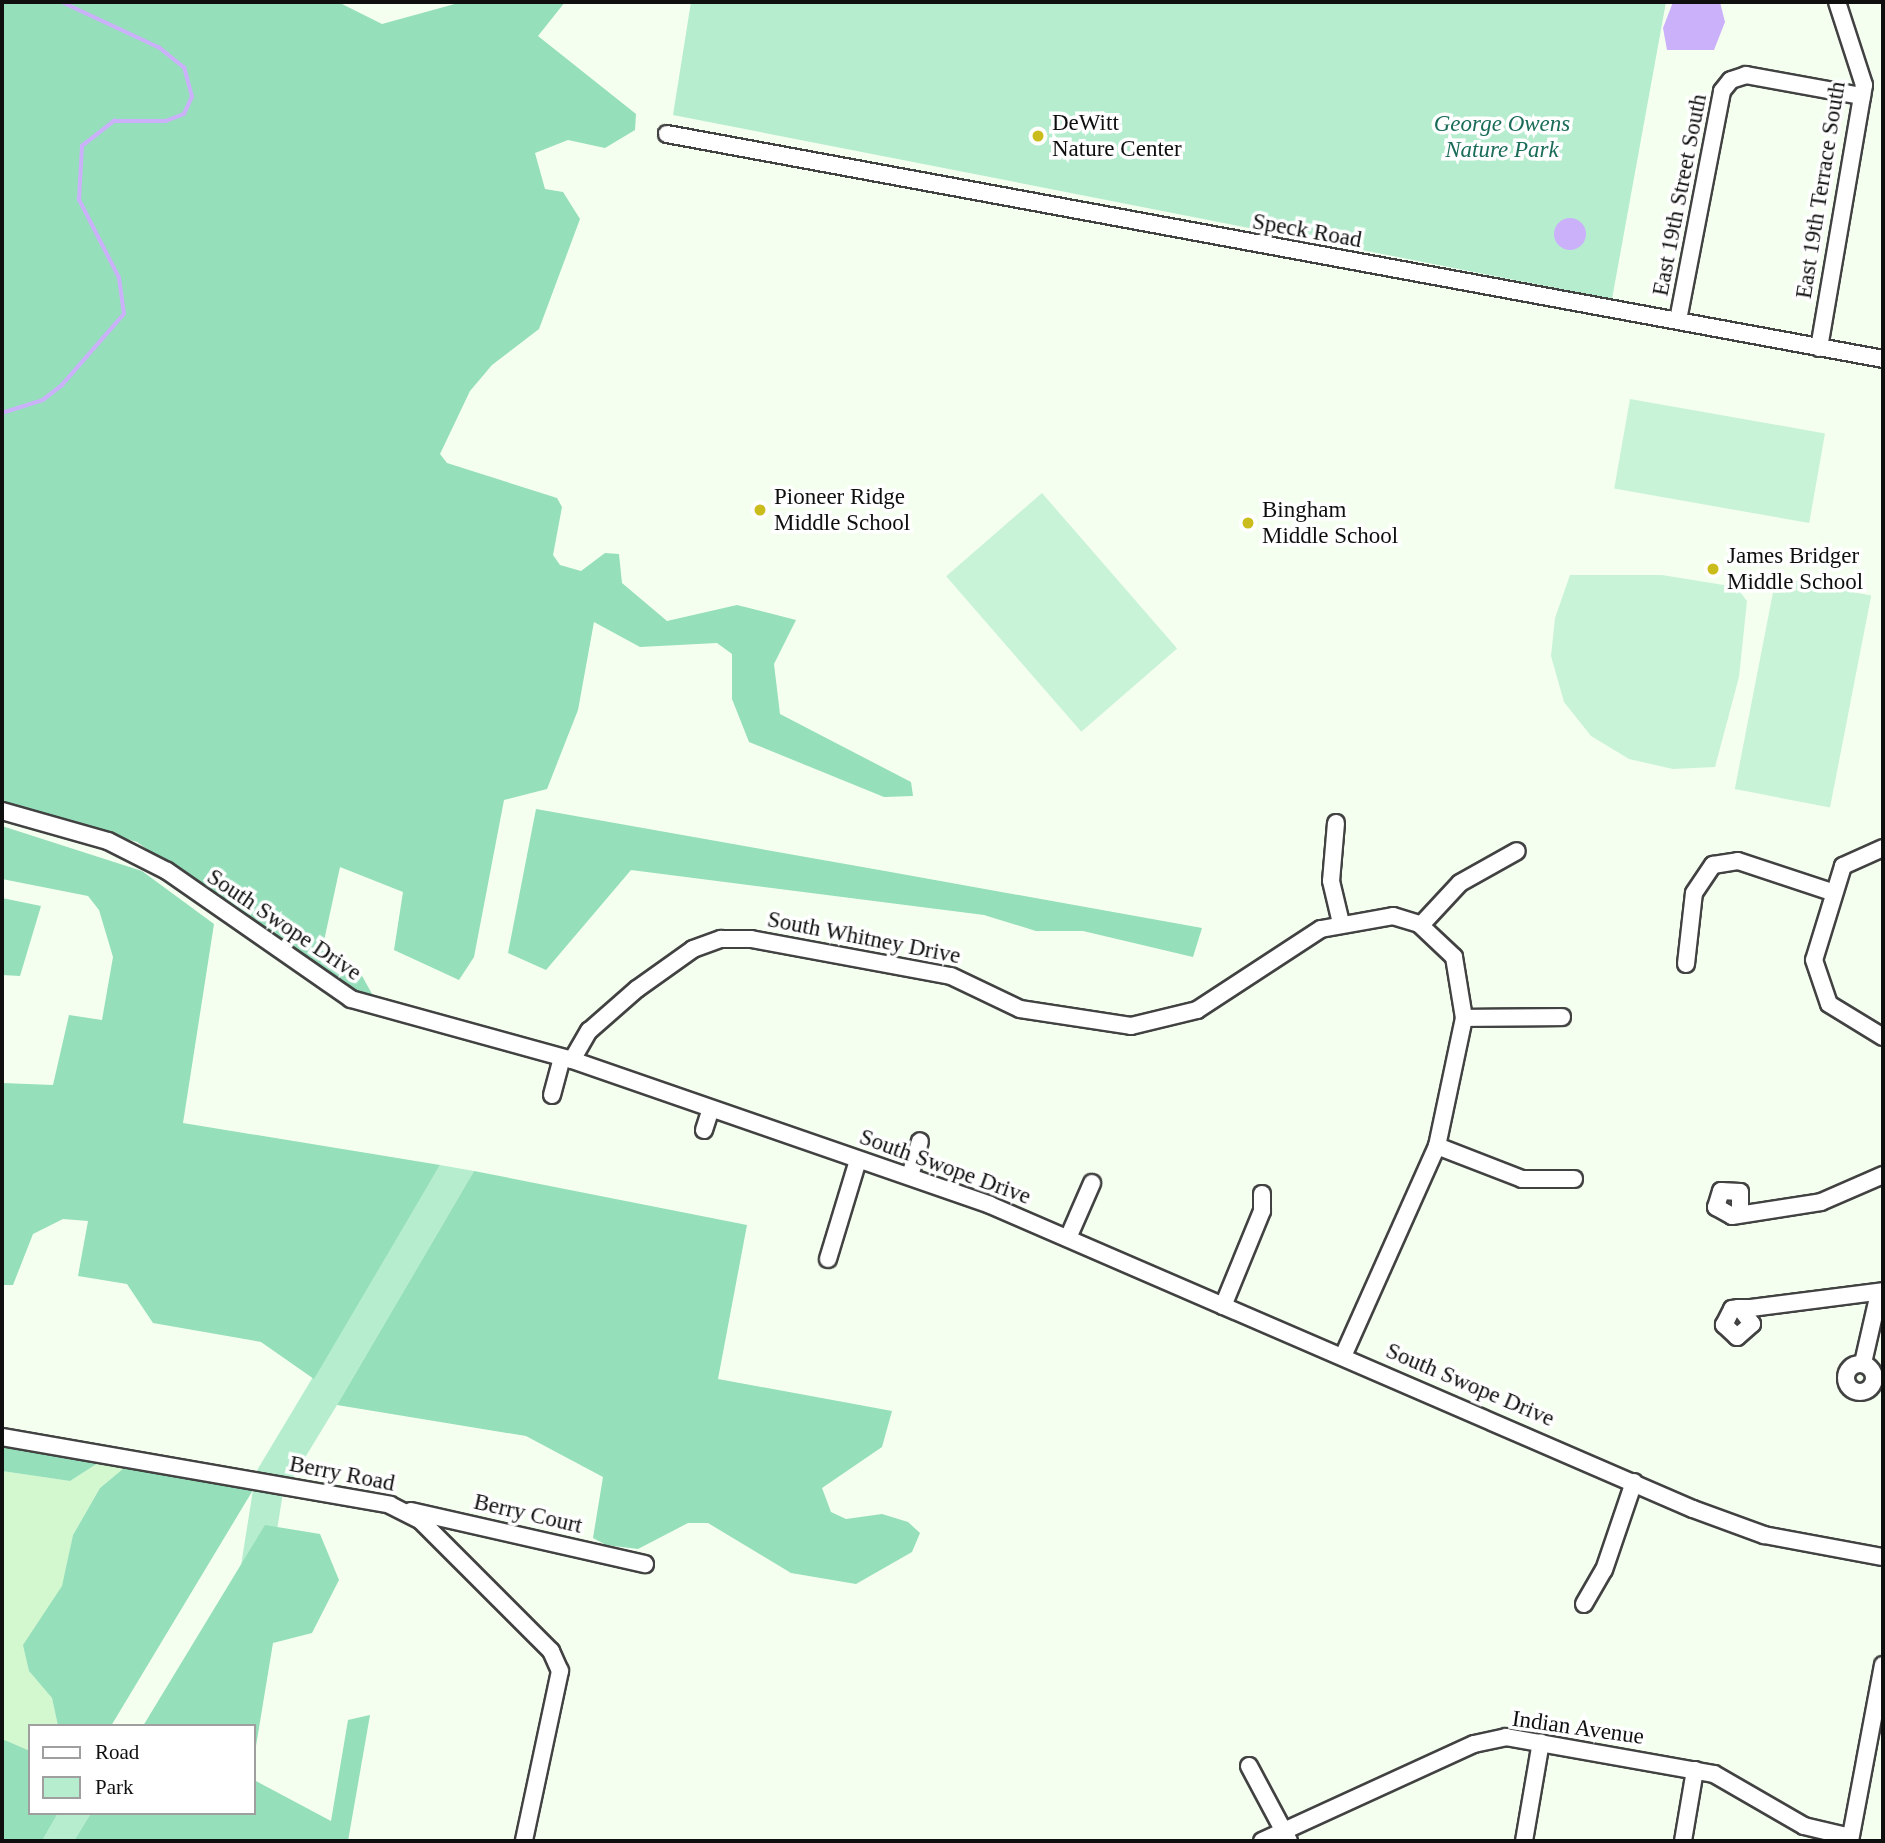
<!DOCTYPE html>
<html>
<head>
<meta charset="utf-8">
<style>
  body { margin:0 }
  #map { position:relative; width:1885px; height:1843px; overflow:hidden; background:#f4fff0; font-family:Georgia,serif }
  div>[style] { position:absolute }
  .farmland>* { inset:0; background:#d3f7ce }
  .green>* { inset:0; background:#b7edcf; transform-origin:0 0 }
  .forest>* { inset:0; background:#95dfbb }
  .pitch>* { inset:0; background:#c9f3d7; transform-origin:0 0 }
  .water>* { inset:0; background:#cbb1fa }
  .round { border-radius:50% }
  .stream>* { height:3.5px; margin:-1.75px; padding:0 1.75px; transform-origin:1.75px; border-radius:1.75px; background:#cbb1fa }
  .roads { filter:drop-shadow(2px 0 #424242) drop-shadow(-2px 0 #424242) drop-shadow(0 2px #424242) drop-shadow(0 -2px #424242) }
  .minor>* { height:16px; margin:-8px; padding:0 8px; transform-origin:8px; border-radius:8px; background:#fff }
  .minor>.ring { margin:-8px; padding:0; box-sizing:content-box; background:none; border:16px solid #fff; border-radius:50% }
  .dots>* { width:19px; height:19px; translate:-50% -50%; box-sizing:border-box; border:4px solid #fff; border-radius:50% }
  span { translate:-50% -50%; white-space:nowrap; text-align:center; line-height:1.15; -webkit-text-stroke:7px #fff; paint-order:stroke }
  .poi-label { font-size:23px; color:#0f0f0f }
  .left { translate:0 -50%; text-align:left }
  .park-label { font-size:23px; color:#1a6c59; font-style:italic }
  .street-label { font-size:23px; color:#0f0f0f }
  .frame { position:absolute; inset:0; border:4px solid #0f0f0f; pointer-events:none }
  .legend { position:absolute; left:28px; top:1724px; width:228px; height:91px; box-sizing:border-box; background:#fff; border:2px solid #9f9f9f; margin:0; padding:9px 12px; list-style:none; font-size:21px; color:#0f0f0f }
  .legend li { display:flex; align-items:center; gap:14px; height:35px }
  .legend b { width:35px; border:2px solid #9f9f9f }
</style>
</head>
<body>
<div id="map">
  <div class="farmland">
    <i style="clip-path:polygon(98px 1463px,124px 1468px,100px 1488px,73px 1535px,63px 1586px,24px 1645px,29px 1671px,52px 1698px,58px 1726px,30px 1726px,30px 1751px,22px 1752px,2px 1739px,2px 1471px,70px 1481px)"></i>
  </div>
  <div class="green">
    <i style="clip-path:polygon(691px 2px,1666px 2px,1612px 299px,673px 115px)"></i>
    <i style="clip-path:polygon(440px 1165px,474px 1171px,337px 1405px,292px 1479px,256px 1472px)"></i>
    <i style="left:253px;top:1490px;width:30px;height:275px;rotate:9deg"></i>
    <i style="clip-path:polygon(58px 1813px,91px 1813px,74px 1841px,42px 1841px)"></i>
  </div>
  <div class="forest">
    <i style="clip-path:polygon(2px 2px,338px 2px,382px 24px,462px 2px,565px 2px,538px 36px,636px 114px,635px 130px,605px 148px,568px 140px,535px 153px,545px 189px,563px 192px,580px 219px,539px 329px,492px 365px,470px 391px,440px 454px,447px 463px,557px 498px,562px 507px,553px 555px,560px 565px,581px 571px,605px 553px,619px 554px,622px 583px,667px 621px,737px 605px,796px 620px,774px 664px,780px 714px,911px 782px,913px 796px,884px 797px,749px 742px,732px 699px,732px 654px,717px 643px,640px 647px,594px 622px,578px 710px,547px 789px,504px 800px,474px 957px,459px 980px,394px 950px,403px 892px,340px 867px,322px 950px,361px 974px,377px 1003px,313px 968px,137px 842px,2px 803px)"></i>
    <i style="clip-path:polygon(536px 809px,885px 871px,1202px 928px,1193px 957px,1083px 931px,1036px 931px,984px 915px,631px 870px,546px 970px,508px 953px)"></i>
    <i style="clip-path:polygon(2px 826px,142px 871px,214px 924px,183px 1123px,440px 1165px,314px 1379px,261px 1342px,153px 1323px,127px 1284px,78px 1276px,88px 1221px,63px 1219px,33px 1234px,13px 1285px,2px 1285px,2px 1083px,53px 1085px,69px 1015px,102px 1020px,113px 957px,99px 910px,88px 896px,2px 879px)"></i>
    <i style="clip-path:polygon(2px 898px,41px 906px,20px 976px,2px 975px)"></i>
    <i style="clip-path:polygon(474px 1171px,747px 1225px,718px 1379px,892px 1411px,882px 1447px,822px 1488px,831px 1512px,846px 1519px,882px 1514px,908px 1522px,920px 1533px,912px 1552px,856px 1584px,791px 1573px,708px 1523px,688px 1523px,638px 1549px,606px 1545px,593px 1538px,603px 1477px,526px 1436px,337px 1405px)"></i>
    <i style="clip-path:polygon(2px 1446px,98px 1463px,70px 1481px,2px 1471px)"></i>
    <i style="clip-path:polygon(124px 1468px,253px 1490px,111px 1726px,58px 1726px,52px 1698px,29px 1671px,23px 1645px,62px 1586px,73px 1535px,100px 1488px)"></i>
    <i style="clip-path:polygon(265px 1525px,320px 1534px,339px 1580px,312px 1633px,273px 1643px,254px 1758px,254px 1726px,143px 1726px)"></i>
    <i style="clip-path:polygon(370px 1715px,348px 1841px,74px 1841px,91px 1813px,254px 1813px,254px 1780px,331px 1821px,348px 1720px)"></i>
    <i style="clip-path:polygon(2px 1739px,30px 1751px,30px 1813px,58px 1813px,42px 1841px,2px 1841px)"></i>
  </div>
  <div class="pitch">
    <i style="left:1630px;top:399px;width:198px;height:91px;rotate:10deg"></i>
    <i style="left:1042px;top:493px;width:206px;height:127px;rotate:49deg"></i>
    <i style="clip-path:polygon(1570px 575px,1662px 575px,1736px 587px,1747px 601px,1739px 677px,1715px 767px,1673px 769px,1629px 759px,1591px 736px,1564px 702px,1551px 656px,1555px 618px)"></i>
    <i style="left:1776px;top:577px;width:97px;height:216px;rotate:11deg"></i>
  </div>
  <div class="water">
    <i style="clip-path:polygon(1673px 2px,1720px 2px,1725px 22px,1714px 50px,1667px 50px,1663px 28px)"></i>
    <i class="round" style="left:1554px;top:218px;width:32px;height:32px"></i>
  </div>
  <div class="stream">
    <i style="left:2px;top:413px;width:43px;rotate:-17.6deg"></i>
    <i style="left:43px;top:400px;width:24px;rotate:-38deg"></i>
    <i style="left:62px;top:385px;width:94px;rotate:-48.9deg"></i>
    <i style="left:124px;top:314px;width:36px;rotate:-98deg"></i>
    <i style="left:119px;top:278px;width:88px;rotate:-117.1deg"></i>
    <i style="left:79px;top:200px;width:54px;rotate:-86.8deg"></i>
    <i style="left:82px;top:146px;width:41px;rotate:-38deg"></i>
    <i style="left:114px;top:121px;width:52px"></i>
    <i style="left:166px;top:121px;width:19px;rotate:-21deg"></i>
    <i style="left:184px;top:114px;width:19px;rotate:-65deg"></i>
    <i style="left:192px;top:97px;width:30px;rotate:-105deg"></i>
    <i style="left:184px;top:68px;width:32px;rotate:-141deg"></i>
    <i style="left:159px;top:48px;width:108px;rotate:-154.9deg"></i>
  </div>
  <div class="roads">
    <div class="minor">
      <i style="left:667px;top:134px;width:1237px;rotate:10.48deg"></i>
      <i style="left:1678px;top:320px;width:233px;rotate:-79.1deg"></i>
      <i style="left:1722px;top:91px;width:14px;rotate:-51deg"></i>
      <i style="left:1731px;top:80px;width:16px;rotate:-18deg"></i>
      <i style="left:1746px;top:75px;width:118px;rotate:10.3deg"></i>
      <i style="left:1819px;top:348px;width:267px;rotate:-80.3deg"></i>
      <i style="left:1864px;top:85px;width:87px;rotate:-108deg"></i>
      <i style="left:2px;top:811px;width:110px;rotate:15.8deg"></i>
      <i style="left:108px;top:841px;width:66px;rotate:27deg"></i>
      <i style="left:167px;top:871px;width:224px;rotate:34.8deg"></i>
      <i style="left:351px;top:999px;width:229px;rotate:15.4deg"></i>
      <i style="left:572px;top:1060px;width:442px;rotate:19.1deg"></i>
      <i style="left:990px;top:1205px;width:766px;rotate:23.39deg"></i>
      <i style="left:1693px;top:1509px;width:76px;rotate:20.1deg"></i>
      <i style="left:1764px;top:1535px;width:121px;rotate:10.5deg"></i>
      <i style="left:1336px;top:823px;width:58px;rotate:94.9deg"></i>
      <i style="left:1331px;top:881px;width:43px;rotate:76.6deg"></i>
      <i style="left:1883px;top:848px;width:44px;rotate:155.8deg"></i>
      <i style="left:1843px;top:866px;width:98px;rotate:107.1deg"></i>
      <i style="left:1814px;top:960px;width:46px;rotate:71.2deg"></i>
      <i style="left:1829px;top:1004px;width:63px;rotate:31.4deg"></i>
      <i style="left:1421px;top:925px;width:57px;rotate:-47.1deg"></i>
      <i style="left:1460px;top:883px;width:65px;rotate:-29.3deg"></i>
      <i style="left:1686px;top:964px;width:71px;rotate:-83.6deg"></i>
      <i style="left:1694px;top:893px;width:34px;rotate:-56deg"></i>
      <i style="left:1713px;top:865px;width:25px;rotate:-9deg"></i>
      <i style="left:1738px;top:861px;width:99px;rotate:18.3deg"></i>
      <i style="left:1464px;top:1018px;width:98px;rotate:-0.6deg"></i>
      <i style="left:572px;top:1060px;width:34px;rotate:-60deg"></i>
      <i style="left:589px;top:1031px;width:64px;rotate:-41.2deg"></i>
      <i style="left:637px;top:989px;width:69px;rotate:-35.5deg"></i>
      <i style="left:693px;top:949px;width:30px;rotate:-20deg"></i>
      <i style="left:721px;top:939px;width:30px"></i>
      <i style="left:751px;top:939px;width:203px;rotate:10.5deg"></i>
      <i style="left:951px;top:976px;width:76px;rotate:25.6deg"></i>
      <i style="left:1020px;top:1009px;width:112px;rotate:8.7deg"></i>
      <i style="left:1131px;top:1026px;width:68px;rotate:-13.6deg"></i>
      <i style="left:1197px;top:1010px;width:148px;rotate:-33.2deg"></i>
      <i style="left:1321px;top:929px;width:73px;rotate:-10.2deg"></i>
      <i style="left:1393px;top:916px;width:27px;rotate:17deg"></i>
      <i style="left:1419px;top:924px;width:48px;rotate:43.3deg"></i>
      <i style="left:1454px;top:957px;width:62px;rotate:80.7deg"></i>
      <i style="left:1464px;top:1018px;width:131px;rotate:101.9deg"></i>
      <i style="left:1437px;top:1146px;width:228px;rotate:114.1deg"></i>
      <i style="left:552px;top:1095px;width:38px;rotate:-75deg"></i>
      <i style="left:704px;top:1130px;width:22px;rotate:-72deg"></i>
      <i style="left:1437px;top:1146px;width:91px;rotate:21.2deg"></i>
      <i style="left:1522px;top:1179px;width:52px"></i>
      <i style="left:910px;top:1176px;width:36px;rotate:-74deg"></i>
      <i style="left:1740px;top:1213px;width:21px;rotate:-90deg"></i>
      <i style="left:1740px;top:1192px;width:19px;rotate:-177deg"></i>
      <i style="left:1721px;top:1191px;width:17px;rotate:107deg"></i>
      <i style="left:1716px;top:1207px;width:18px;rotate:29deg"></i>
      <i style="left:1732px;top:1216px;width:90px;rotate:-8.9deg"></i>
      <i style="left:1821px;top:1202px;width:68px;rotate:-23.5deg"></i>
      <i style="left:1068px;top:1238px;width:60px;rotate:-66.4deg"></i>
      <i style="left:828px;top:1259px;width:103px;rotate:-73.1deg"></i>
      <i style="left:1223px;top:1306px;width:103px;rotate:-67.7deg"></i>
      <i style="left:1262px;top:1211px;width:17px;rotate:-90deg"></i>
      <i style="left:1740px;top:1308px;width:20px;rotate:53deg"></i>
      <i style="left:1752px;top:1324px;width:20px;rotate:139deg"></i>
      <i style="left:1737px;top:1337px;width:18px;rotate:-137deg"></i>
      <i style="left:1724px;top:1325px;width:18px;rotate:-63deg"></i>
      <i style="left:1732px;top:1309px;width:6px;rotate:-9deg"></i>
      <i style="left:1738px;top:1308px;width:13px"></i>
      <i style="left:1751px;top:1308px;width:133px;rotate:-7.3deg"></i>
      <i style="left:1863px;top:1363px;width:72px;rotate:-77.1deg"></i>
      <i class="ring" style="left:1846px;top:1364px;width:12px;height:12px"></i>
      <i style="left:2px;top:1437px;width:394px;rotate:9.9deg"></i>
      <i style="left:390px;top:1505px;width:35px;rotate:27deg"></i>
      <i style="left:421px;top:1521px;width:184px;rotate:45deg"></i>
      <i style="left:551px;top:1651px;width:22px;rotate:66deg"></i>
      <i style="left:560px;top:1671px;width:174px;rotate:102deg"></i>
      <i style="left:411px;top:1511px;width:240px;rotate:12.8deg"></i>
      <i style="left:1584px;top:1604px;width:39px;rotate:-60deg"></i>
      <i style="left:1604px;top:1570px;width:93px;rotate:-71.2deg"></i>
      <i style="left:1249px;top:1766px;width:85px;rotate:61.9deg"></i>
      <i style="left:1262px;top:1841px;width:233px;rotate:-24.6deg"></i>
      <i style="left:1474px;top:1744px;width:33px;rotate:-12deg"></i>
      <i style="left:1506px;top:1737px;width:211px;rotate:10.1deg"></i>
      <i style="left:1714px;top:1774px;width:104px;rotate:30deg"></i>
      <i style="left:1804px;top:1826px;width:47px;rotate:13.4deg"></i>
      <i style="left:1524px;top:1841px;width:100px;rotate:-80.3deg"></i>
      <i style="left:1683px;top:1841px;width:72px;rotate:-80.4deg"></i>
      <i style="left:1850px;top:1841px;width:179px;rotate:-79.4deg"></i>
    </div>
  </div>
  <div class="dots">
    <i style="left:1038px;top:136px;background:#c9bc1c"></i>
    <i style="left:760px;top:510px;background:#c9bc1c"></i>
    <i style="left:1248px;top:523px;background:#c9bc1c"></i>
    <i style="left:1713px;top:569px;background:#c9bc1c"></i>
  </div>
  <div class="poi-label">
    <span class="left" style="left:1052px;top:136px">DeWitt<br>Nature Center</span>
    <span class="left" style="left:774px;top:510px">Pioneer Ridge<br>Middle School</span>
    <span class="left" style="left:1262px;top:523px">Bingham<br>Middle School</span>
    <span class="left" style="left:1727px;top:569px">James Bridger<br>Middle School</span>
  </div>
  <div class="park-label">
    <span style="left:1502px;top:137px">George Owens<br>Nature Park</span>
  </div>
  <div class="street-label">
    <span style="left:1821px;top:190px;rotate:-81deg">East 19th Terrace South</span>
    <span style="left:1680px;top:195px;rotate:-79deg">East 19th Street South</span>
    <span style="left:1307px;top:231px;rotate:10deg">Speck Road</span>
    <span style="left:284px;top:925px;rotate:34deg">South Swope Drive</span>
    <span style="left:864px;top:938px;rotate:11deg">South Whitney Drive</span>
    <span style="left:945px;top:1167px;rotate:20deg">South Swope Drive</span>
    <span style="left:1470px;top:1385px;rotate:23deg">South Swope Drive</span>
    <span style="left:342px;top:1474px;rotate:11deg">Berry Road</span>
    <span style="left:528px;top:1514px;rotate:13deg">Berry Court</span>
    <span style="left:1578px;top:1728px;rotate:8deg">Indian Avenue</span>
  </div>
  <div class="frame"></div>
  <ul class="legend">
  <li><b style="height:9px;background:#fff"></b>Road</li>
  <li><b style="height:19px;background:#b7edcf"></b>Park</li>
  </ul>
</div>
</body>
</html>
